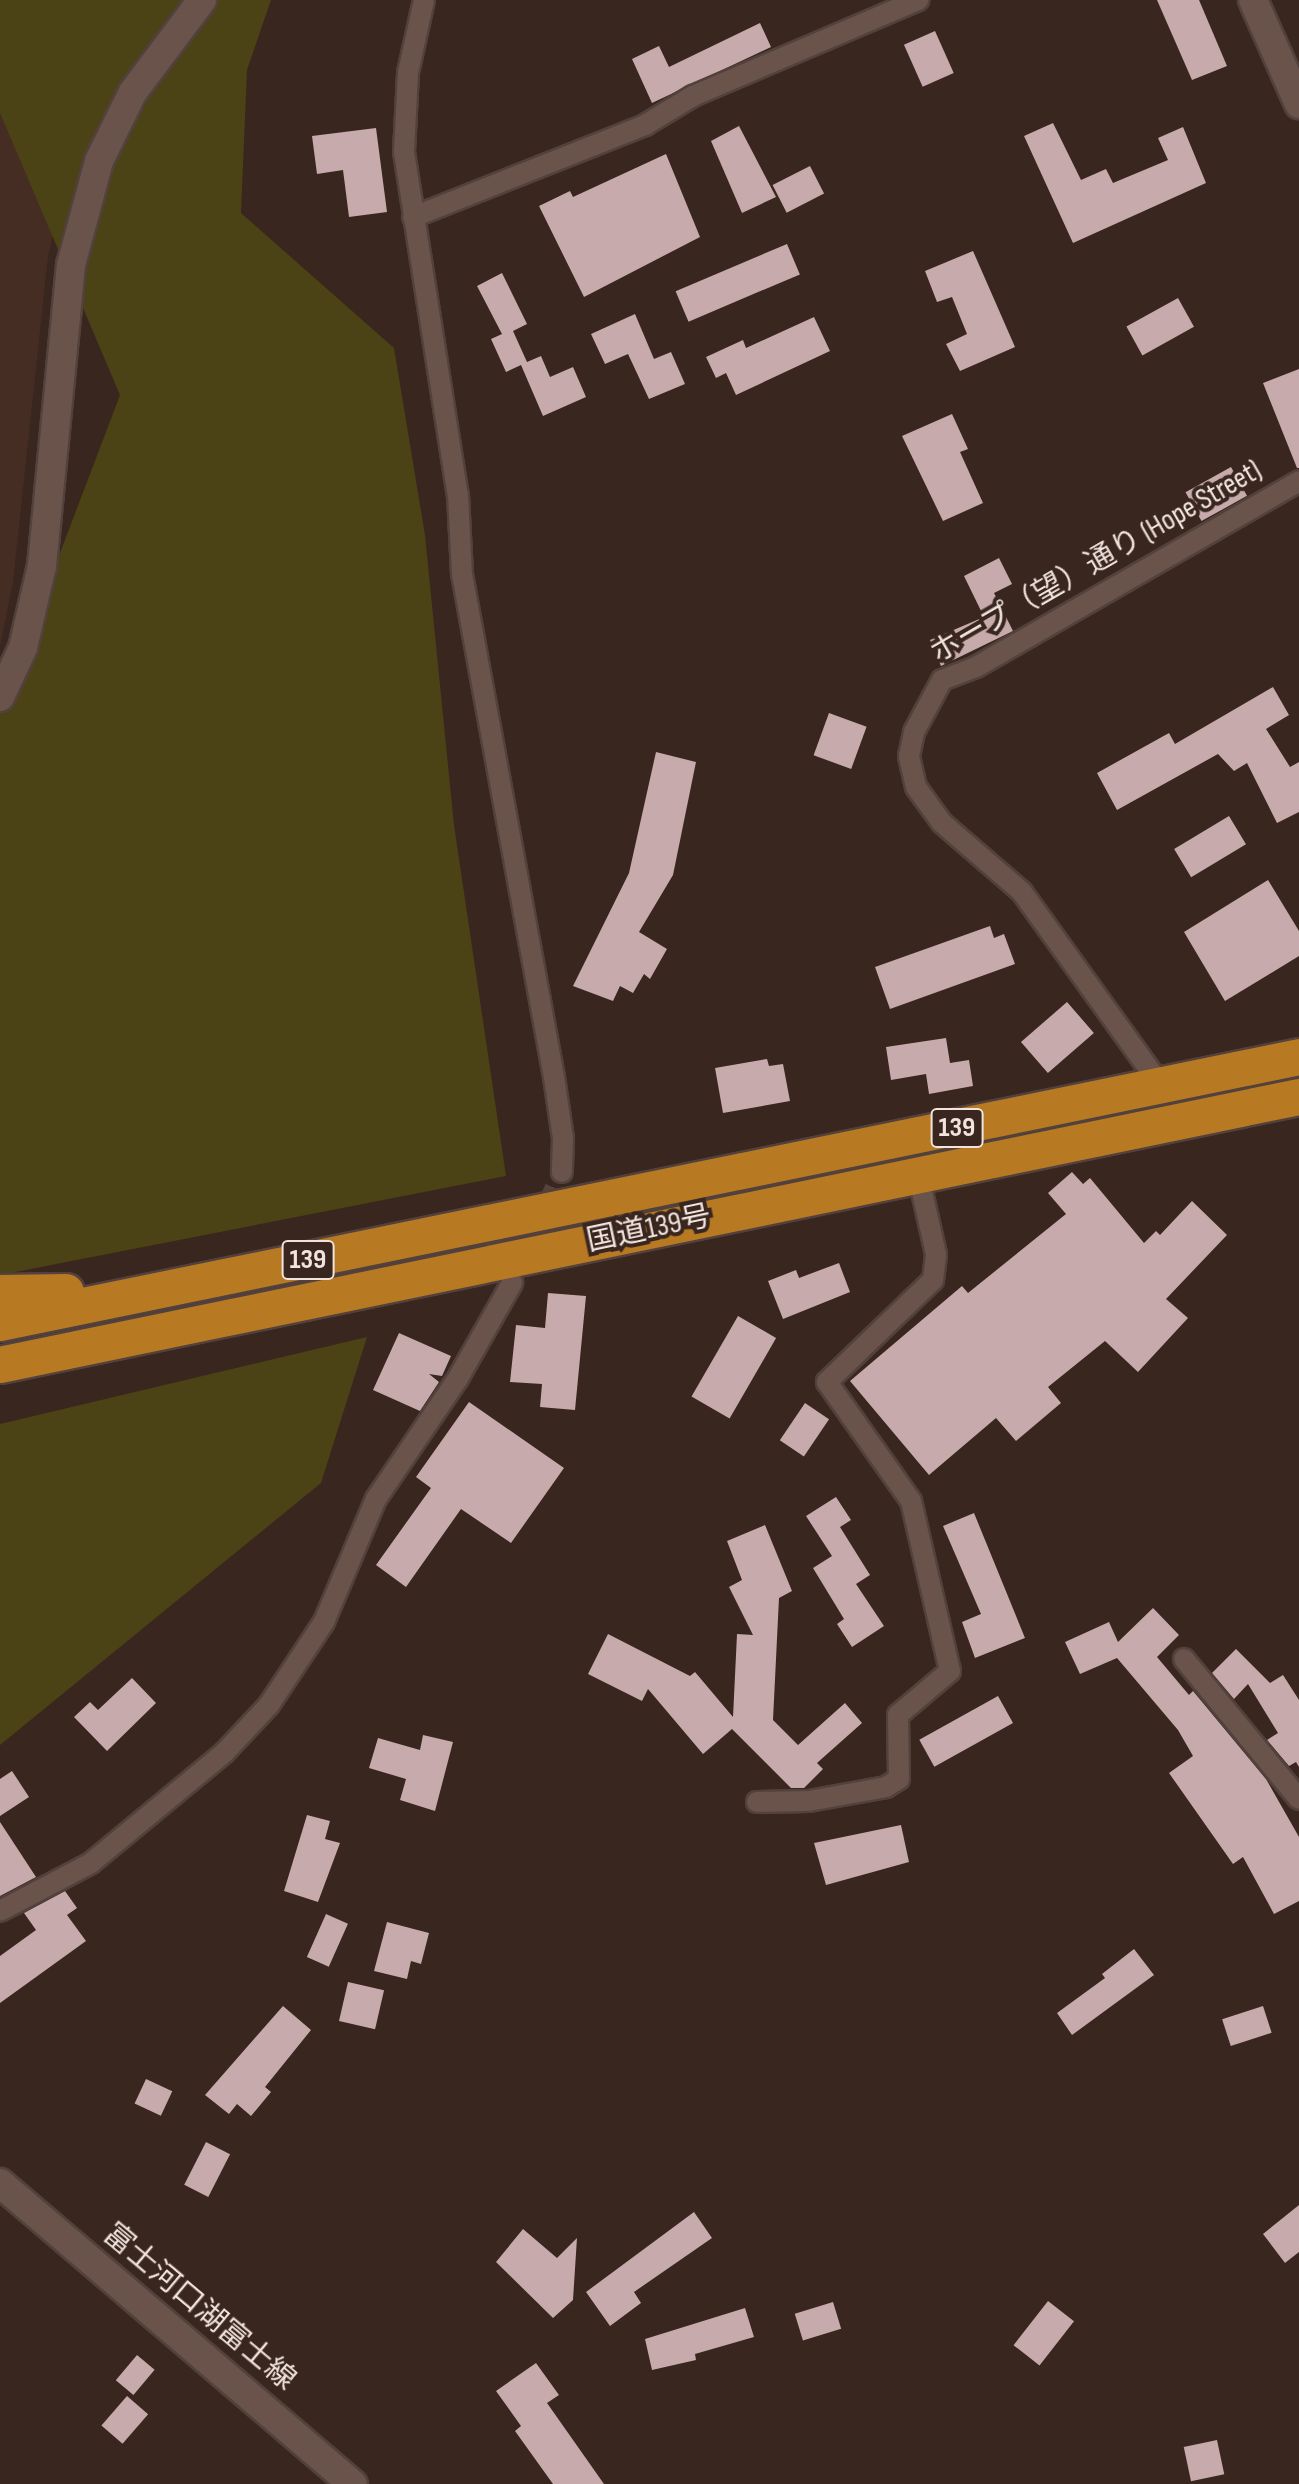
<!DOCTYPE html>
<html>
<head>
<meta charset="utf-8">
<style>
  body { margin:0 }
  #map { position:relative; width:1299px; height:2484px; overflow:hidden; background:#39261e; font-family:"Sofia Sans Condensed","Noto Sans JP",sans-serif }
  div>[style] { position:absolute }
  .built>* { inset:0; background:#462d23 }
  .green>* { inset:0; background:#4b4215 }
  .building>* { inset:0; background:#c7aaac; transform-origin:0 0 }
  .street-tunnel>* { height:20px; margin-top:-10px; transform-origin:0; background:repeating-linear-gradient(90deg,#55423b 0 20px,transparent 0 30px) }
  .roads { filter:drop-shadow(2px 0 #52413c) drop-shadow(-2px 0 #52413c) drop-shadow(0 2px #52413c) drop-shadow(0 -2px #52413c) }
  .street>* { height:20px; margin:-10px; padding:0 10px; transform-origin:10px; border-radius:10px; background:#69534a }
  .secondary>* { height:28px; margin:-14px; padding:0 14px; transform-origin:14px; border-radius:14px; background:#69534a }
  .highway>* { height:36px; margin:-18px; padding:0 18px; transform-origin:18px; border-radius:18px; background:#b77a23 }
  span { translate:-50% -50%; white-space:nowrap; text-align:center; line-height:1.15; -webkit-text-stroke:8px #39261e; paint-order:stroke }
  .shield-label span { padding:2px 6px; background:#39261e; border:2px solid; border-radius:6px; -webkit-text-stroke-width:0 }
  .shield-label { font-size:28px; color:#f1e4df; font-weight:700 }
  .street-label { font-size:30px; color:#f1e4df }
</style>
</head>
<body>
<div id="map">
  <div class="built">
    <i style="clip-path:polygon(0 110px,71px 160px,48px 256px,13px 582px,0 646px)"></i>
  </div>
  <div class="green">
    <i style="clip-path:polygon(0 0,271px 0,247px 70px,241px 213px,394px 348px,425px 535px,454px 825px,506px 1176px,0 1275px,0 711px,120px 395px,0 113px)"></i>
    <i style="clip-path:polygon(367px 1337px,321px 1483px,0 1745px,0 1424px)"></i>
  </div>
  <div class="building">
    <i style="clip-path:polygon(1157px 0,1199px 0,1227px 66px,1192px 80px)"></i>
    <i style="clip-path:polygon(760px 23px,771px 47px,652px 103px,632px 59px,659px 46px,669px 67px)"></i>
    <i style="left:935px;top:31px;width:46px;height:34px;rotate:66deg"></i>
    <i style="clip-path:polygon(1053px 123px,1081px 180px,1106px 169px,1113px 183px,1168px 160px,1158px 138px,1183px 127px,1206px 183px,1073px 243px,1024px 136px)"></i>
    <i style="clip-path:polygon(739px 126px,776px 197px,742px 213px,711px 141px)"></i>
    <i style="clip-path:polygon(376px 128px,387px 212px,349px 217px,343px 170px,317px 174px,312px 136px)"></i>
    <i style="clip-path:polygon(666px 154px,700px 237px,584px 297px,539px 206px,570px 191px,573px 197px)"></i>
    <i style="left:810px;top:166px;width:31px;height:42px;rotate:63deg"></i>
    <i style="left:787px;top:244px;width:33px;height:121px;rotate:67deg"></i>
    <i style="clip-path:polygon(973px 251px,1015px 347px,960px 371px,946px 344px,967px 334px,952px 297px,937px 302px,925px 271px)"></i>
    <i style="clip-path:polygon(502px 273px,527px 324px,513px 331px,527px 362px,541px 356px,550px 377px,573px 367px,586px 397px,543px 416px,521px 365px,506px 372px,491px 339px,502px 334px,477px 286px)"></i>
    <i style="left:1178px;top:298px;width:33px;height:59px;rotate:61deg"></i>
    <i style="clip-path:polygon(635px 314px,654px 359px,671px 352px,685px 384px,649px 399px,628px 354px,605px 364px,591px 334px)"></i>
    <i style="clip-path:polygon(814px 317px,830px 351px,736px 395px,726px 373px,716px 378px,706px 357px,743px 340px,746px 348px)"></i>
    <i style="clip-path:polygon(1299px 369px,1299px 468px,1297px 468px,1263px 383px)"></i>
    <i style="clip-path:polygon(952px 414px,968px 449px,960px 452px,983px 503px,943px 521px,902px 436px)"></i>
    <i style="left:1231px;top:467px;width:33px;height:52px;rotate:61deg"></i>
    <i style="clip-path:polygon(999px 558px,1012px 584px,994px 593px,1013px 631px,941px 666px,930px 640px,984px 617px,964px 576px)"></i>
    <i style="clip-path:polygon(1273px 687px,1289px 715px,1266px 729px,1290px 767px,1299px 762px,1299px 812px,1277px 823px,1247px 763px,1234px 771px,1218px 754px,1117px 810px,1097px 773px,1169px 733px,1175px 744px)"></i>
    <i style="left:829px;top:713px;width:40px;height:45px;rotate:20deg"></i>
    <i style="clip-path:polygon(656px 752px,696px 762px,673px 875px,639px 932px,667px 949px,650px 979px,644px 974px,633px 993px,620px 986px,613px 1001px,573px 986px,629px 873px)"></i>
    <i style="left:1229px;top:816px;width:33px;height:64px;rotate:59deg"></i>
    <i style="clip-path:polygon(1268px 880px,1299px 931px,1299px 956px,1225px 1001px,1184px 932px)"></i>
    <i style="clip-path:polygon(990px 926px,994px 938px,1004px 934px,1015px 964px,890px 1009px,875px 967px)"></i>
    <i style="left:1067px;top:1002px;width:41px;height:61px;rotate:49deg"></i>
    <i style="clip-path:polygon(946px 1038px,950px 1063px,969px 1060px,973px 1086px,929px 1094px,926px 1074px,891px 1080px,886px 1047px)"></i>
    <i style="clip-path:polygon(767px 1059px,769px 1066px,783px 1064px,790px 1101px,723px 1113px,715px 1068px)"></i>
    <i style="clip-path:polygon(1072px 1172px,1083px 1184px,1090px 1178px,1144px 1243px,1156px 1231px,1160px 1235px,1192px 1201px,1227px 1235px,1166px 1299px,1188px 1318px,1138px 1372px,1105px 1341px,1048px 1387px,1061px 1403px,1016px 1441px,996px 1418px,929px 1475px,850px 1381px,962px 1286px,968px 1293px,1066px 1214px,1048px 1193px)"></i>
    <i style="clip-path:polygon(839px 1263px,850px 1292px,783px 1319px,768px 1281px,796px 1270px,799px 1278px)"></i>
    <i style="clip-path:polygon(548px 1293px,586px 1296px,575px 1410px,540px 1407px,542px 1384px,510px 1382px,516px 1325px,545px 1328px)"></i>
    <i style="left:738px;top:1316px;width:44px;height:93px;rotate:30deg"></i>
    <i style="clip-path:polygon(399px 1333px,451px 1356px,442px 1376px,429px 1374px,439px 1382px,420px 1411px,373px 1390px)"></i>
    <i style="clip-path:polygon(469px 1402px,564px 1468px,511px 1543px,461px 1509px,406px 1587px,376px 1565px,431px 1488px,416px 1477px)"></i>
    <i style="left:805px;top:1403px;width:29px;height:45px;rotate:34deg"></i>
    <i style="clip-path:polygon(836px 1497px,851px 1520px,840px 1527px,870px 1575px,856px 1584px,884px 1626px,852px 1647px,837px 1624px,844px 1619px,813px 1568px,832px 1556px,806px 1516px)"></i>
    <i style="clip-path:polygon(974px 1513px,1025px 1638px,975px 1658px,962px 1622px,981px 1614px,943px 1526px)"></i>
    <i style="clip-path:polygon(765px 1525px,792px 1591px,779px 1598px,773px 1720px,798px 1745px,845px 1703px,862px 1723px,817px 1763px,823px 1769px,804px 1788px,791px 1788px,732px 1729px,703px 1754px,648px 1689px,642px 1701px,588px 1674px,608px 1634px,690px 1676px,695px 1672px,733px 1717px,737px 1634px,753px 1635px,729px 1587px,742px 1580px,727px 1541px)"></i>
    <i style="clip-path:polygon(1153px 1608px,1179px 1635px,1157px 1657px,1189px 1695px,1193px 1691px,1266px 1779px,1299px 1837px,1299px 1901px,1274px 1914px,1243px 1857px,1233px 1864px,1169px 1773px,1193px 1756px,1178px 1730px,1117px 1658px,1080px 1674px,1065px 1642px,1109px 1622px,1118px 1642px)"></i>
    <i style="clip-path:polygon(1236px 1649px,1270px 1683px,1283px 1675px,1299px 1700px,1299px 1767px,1296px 1762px,1289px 1766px,1267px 1740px,1278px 1733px,1248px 1684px,1234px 1699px,1212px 1673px)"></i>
    <i style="clip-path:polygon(132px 1678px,156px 1703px,107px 1751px,74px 1717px,90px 1702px,98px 1710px)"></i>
    <i style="left:998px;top:1696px;width:31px;height:90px;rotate:61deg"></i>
    <i style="clip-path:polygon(423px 1735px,453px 1742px,435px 1811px,400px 1800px,406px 1779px,369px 1768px,378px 1738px,420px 1750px)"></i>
    <i style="clip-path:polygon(12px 1771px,29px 1797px,0 1816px,0 1779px)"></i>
    <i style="clip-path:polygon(307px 1815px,330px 1821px,325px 1839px,340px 1843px,318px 1902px,284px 1891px)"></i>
    <i style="clip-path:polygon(0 1822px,36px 1877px,0 1896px)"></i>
    <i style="clip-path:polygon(901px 1825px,909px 1862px,826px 1885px,814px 1843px)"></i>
    <i style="clip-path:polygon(65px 1891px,77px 1908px,67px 1915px,86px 1941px,0 2003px,0 1956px,36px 1930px,24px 1913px)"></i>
    <i style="left:326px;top:1914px;width:24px;height:47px;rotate:24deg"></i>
    <i style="clip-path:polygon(387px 1922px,429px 1933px,421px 1964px,411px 1961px,407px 1979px,374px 1971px)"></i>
    <i style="clip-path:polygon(1134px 1949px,1154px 1975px,1072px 2035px,1057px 2013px,1105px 1978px,1102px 1974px)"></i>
    <i style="left:348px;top:1982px;width:37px;height:40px;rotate:13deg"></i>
    <i style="clip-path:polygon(283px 2006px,311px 2030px,265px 2087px,271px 2092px,251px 2116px,237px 2104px,229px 2114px,205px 2095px)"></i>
    <i style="left:1263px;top:2006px;width:28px;height:43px;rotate:72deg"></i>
    <i style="left:146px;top:2079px;width:29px;height:27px;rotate:25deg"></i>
    <i style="left:206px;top:2142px;width:27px;height:48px;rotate:27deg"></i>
    <i style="clip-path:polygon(1299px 2205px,1299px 2252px,1285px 2263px,1263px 2234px)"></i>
    <i style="clip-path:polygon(694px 2212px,712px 2238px,634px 2292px,641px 2303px,610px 2326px,586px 2292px)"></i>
    <i style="clip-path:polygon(523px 2229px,557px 2258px,577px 2238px,573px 2300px,553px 2318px,496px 2262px)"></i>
    <i style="left:1048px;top:2301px;width:33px;height:56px;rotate:38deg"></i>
    <i style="left:833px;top:2302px;width:28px;height:40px;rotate:73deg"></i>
    <i style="clip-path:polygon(745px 2308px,754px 2337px,695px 2354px,696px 2360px,652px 2370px,645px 2339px)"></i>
    <i style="left:137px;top:2355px;width:23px;height:33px;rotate:40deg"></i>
    <i style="clip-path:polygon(536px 2363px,559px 2395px,547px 2403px,604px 2484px,553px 2484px,515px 2431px,521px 2426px,496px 2391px)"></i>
    <i style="left:127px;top:2396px;width:28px;height:39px;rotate:41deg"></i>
    <i style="left:1217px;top:2440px;width:35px;height:34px;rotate:78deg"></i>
  </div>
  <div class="street-tunnel">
    <i style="left:522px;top:1261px;width:98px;rotate:-65.8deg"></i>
  </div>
  <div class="roads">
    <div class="street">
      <i style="left:424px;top:0;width:75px;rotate:102.4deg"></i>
      <i style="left:408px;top:73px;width:79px;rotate:92.9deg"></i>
      <i style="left:404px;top:152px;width:347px;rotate:81.1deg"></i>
      <i style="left:458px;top:495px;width:79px;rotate:87.1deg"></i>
      <i style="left:462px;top:574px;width:511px;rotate:79.64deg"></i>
      <i style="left:554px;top:1077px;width:63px;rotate:81.7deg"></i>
      <i style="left:563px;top:1139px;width:33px;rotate:92deg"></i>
      <i style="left:413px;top:217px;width:250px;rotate:-21.6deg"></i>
      <i style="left:645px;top:125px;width:56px;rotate:-31.1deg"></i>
      <i style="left:693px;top:96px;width:245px;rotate:-23.1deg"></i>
      <i style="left:1162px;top:1087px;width:240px;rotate:-125.7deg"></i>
      <i style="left:1022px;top:892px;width:106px;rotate:-139.2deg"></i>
      <i style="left:942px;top:823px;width:44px;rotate:-125.8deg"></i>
      <i style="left:916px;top:787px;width:32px;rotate:-103deg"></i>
      <i style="left:909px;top:756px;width:25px;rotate:-78deg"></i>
      <i style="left:914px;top:732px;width:59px;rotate:-61.7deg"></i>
      <i style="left:942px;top:680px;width:36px;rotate:-21deg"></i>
      <i style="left:976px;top:667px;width:373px;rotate:-29.9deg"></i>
      <i style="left:1184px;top:1659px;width:181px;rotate:50.6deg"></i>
      <i style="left:757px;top:1802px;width:52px;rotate:-1.1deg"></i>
      <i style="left:809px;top:1801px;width:78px;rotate:-10.3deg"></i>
      <i style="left:886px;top:1787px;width:15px;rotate:-32deg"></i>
      <i style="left:899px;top:1779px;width:64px;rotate:-90.9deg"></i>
      <i style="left:898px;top:1715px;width:68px;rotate:-40.2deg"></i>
      <i style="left:950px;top:1671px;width:174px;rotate:-102.9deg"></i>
      <i style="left:911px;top:1501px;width:146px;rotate:-125.2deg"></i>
      <i style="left:827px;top:1382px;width:147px;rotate:-43.9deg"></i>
      <i style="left:933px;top:1280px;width:26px;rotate:-83deg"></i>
      <i style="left:936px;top:1254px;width:82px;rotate:-102.7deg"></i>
      <i style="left:0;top:1911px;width:103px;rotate:-27.8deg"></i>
      <i style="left:91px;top:1863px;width:173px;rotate:-39.6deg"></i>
      <i style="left:224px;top:1753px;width:66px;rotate:-46.8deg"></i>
      <i style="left:269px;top:1705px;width:100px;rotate:-56.5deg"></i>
      <i style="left:324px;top:1622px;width:134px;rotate:-67.1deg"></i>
      <i style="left:376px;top:1499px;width:144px;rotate:-55.8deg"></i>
      <i style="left:457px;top:1380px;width:112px;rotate:-60.4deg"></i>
    </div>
    <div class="secondary">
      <i style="left:1253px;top:0;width:114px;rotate:66.1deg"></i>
      <i style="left:0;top:697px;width:54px;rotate:-64.9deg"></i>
      <i style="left:23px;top:648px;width:84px;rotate:-77deg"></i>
      <i style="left:42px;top:566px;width:302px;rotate:-84.5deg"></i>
      <i style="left:71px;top:265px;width:108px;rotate:-74.9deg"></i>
      <i style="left:99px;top:161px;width:77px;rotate:-63.8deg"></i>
      <i style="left:133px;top:92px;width:115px;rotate:-53.1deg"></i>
      <i style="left:0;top:2183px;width:464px;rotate:40.5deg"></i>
    </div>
    <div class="highway">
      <i style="left:0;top:1293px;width:66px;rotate:-0.9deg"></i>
      <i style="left:0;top:1323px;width:1326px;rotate:-11.57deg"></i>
      <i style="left:0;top:1365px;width:1326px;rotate:-11.66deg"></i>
    </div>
  </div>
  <div class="shield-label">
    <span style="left:957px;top:1128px">139</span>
    <span style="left:308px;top:1260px">139</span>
  </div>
  <div class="street-label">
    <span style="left:1096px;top:562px;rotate:-30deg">ホープ（望）通り (Hope Street)</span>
    <span style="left:649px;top:1229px;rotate:-12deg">国道139号</span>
    <span style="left:199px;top:2307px;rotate:40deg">富士河口湖富士線</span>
  </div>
</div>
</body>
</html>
